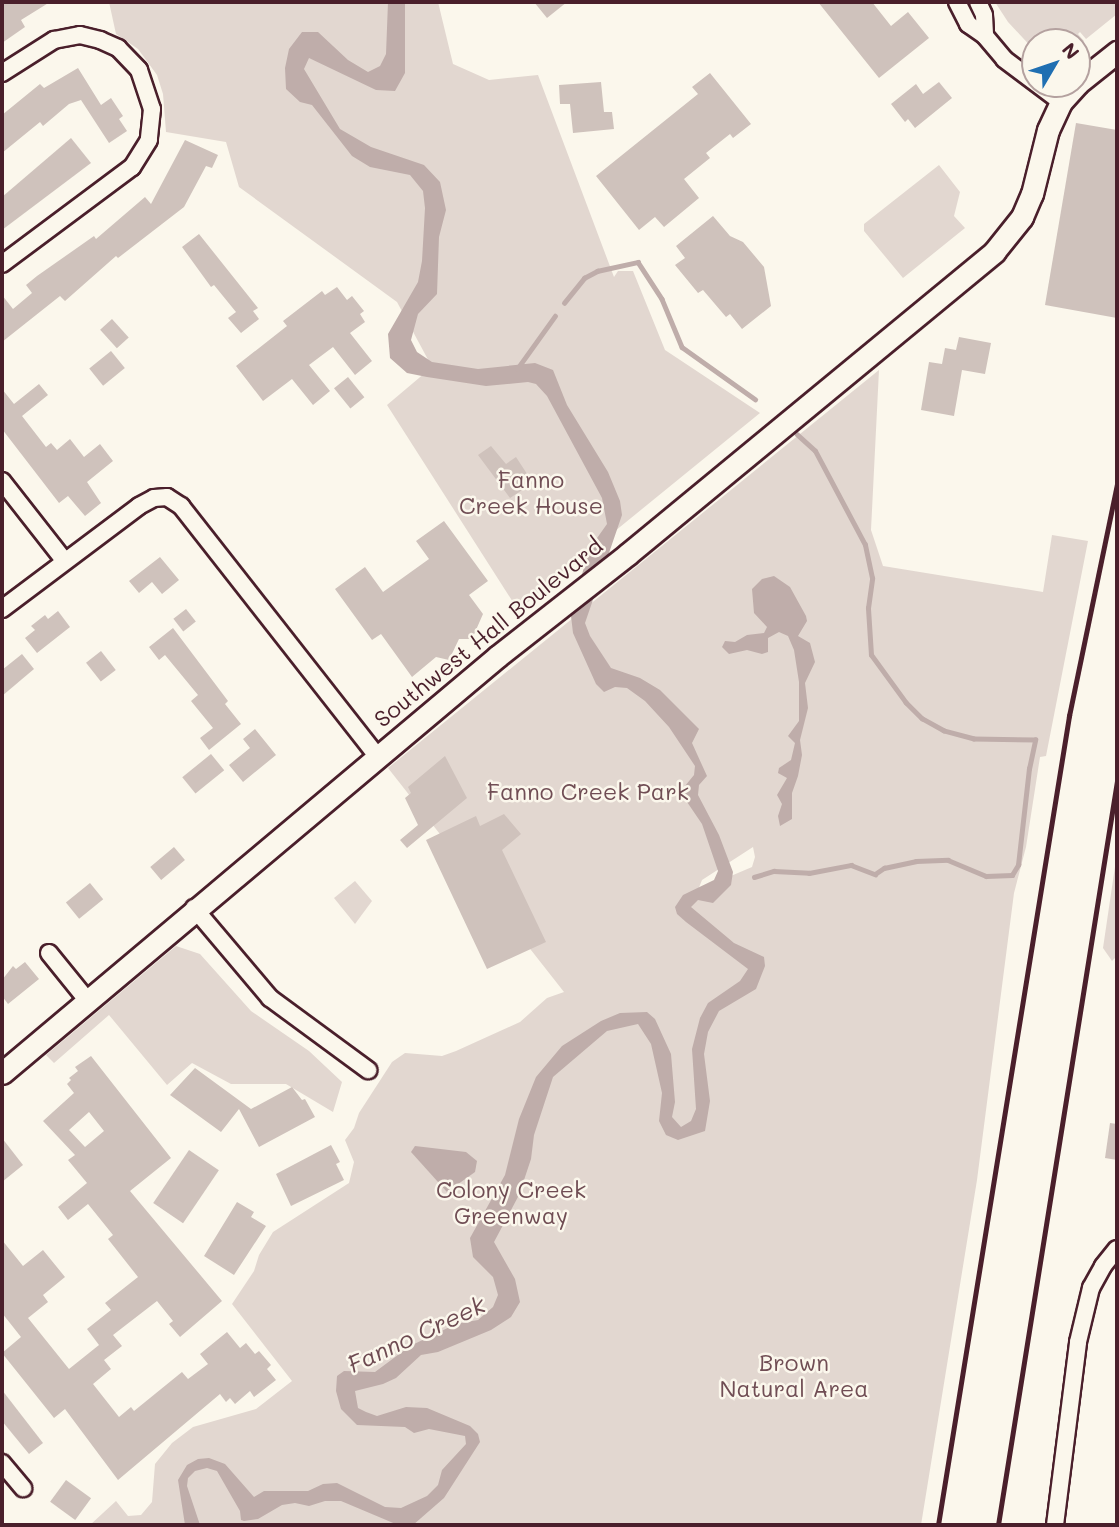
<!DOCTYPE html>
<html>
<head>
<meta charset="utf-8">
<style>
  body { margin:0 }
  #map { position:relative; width:1119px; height:1527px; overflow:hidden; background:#fbf7ec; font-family:Mali,sans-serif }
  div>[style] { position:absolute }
  .green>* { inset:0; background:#e2d7d0 }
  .water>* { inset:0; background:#bfadaa }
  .stream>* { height:4.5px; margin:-2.25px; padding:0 2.25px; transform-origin:2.25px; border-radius:2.25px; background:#bfadaa }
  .building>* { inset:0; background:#cfc2bc; transform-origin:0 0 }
  .roads { filter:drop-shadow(2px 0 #4a1f2b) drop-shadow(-2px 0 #4a1f2b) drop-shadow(0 2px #4a1f2b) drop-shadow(0 -2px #4a1f2b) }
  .minor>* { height:16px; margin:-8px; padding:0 8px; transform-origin:8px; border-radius:8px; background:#fbf7ec }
  .major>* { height:21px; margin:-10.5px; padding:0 10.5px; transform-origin:10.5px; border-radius:10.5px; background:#fbf7ec }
  .rail>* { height:4.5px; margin:-2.25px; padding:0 2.25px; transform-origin:2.25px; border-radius:2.25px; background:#4a1f2b }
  span { translate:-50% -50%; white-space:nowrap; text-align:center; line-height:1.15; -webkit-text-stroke:5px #fbf7ec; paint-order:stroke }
  .park-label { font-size:23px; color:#704d54 }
  .street-label { font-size:23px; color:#4a1f2b }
  .water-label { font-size:24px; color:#6d4a51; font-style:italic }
  .frame { position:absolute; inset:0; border:4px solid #4a1f2b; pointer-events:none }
  .north { position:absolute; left:1021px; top:28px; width:70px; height:70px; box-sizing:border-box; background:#fbf7ec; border:2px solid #b4a19f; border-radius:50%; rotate:51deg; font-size:19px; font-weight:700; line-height:28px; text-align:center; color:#4a1f2b }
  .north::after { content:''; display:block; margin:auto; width:24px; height:32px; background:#1f6fb2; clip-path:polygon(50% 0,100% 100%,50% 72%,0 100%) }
</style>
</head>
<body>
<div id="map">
  <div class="green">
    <i style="clip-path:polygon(109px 2px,438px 2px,453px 64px,489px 80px,538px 75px,614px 277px,618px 271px,633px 271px,665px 350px,760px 413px,518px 610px,387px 405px,432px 367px,397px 302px,239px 187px,226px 142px,166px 132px,163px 94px,157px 75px,138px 49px,116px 34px)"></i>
    <i style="clip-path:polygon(995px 2px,1117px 2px,1117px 14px,1086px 39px,1080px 32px,1078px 34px,1084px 41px,1077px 46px,1077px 42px,1035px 42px,1035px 51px,1008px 22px)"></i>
    <i style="clip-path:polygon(939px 165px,960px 192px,954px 216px,965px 228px,903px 278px,864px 231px,864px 224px)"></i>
    <i style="clip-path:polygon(evenodd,879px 370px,871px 530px,883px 566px,1043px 592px,1052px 535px,1088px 541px,1046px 756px,1040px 757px,1026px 847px,1014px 893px,977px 1180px,921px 1525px,90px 1525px,116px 1501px,128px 1516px,141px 1515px,152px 1502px,155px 1464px,172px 1443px,193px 1427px,256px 1409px,292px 1381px,232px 1304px,254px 1271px,259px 1255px,273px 1232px,349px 1183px,354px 1162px,345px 1140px,354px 1128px,359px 1113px,392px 1062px,405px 1053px,442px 1056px,456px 1051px,520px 1022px,547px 998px,564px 992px,388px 768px,879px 370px,753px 847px,755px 857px,752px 867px,698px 890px,702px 880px,753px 847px)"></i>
    <i style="clip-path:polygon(1117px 853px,1117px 956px,1112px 961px,1103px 948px)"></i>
    <i style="clip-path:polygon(355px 881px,372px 901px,355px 924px,334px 898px)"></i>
    <i style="clip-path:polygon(176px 946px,200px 954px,251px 1011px,309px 1051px,342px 1082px,333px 1112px,286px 1084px,231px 1084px,192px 1063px,167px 1085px,109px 1015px,54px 1063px,46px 1055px)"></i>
  </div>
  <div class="water">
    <i style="clip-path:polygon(388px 2px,405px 2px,405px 73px,395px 91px,376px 90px,309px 58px,304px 69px,340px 129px,371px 147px,424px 165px,440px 182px,446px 210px,439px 237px,437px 294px,418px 314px,411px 340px,417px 352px,432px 362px,478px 369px,535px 363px,553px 370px,567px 405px,608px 472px,620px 501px,622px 515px,585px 623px,590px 636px,611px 668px,640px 678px,660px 690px,699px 729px,692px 743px,707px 776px,699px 785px,698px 795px,719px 835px,733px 872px,731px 885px,713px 903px,698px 900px,691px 907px,734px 943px,764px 957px,765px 966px,756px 989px,719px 1011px,708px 1032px,704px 1054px,710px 1101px,705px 1131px,678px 1140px,666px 1135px,659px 1121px,662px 1093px,651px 1044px,638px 1024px,607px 1031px,553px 1077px,534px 1135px,531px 1159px,519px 1195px,494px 1242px,515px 1279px,520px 1302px,511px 1317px,491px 1330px,438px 1352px,421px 1355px,396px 1378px,383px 1384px,355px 1391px,358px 1408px,366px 1412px,377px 1416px,406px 1407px,427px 1408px,470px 1426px,478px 1434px,480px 1442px,444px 1498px,413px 1525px,398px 1525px,341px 1501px,325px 1501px,309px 1506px,295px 1503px,282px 1505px,258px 1519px,244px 1521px,241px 1520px,240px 1511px,217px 1471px,207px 1468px,195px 1471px,188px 1478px,187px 1486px,200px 1525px,185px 1525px,178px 1480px,187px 1465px,198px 1459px,209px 1458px,225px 1464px,254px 1497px,264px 1491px,308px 1491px,323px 1484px,337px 1483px,385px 1507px,401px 1508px,427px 1496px,438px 1485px,442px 1470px,466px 1444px,465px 1436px,429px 1429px,414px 1433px,405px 1427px,357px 1425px,341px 1409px,336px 1391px,337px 1376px,344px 1371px,375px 1372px,410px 1346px,456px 1324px,478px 1320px,493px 1307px,498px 1295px,493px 1277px,473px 1257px,470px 1238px,505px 1175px,519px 1119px,536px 1077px,562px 1046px,601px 1021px,620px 1013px,647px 1012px,655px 1019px,671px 1054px,675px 1102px,672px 1117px,681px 1127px,691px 1121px,696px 1109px,692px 1049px,700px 1018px,708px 1003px,740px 981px,748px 969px,686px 922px,677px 914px,675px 907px,683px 895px,714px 880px,718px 871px,702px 824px,685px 799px,685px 786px,694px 775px,695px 766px,669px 727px,645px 701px,627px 688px,615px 687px,604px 692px,596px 684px,573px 633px,571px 616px,584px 567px,590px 548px,607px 524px,602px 498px,547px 396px,536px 384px,528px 382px,486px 386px,427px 377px,407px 373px,390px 358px,388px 334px,418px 282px,422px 261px,425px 208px,423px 191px,410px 175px,370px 167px,352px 156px,312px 105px,300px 102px,286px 89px,285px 68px,289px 49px,302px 32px,318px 32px,348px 60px,368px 72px,380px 66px,386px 54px)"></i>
    <i style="clip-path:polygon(774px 576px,790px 587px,806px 616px,807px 621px,798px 636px,810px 643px,815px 662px,805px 683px,808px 708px,800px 740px,802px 755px,798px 776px,792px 793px,792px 819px,780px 826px,778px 816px,782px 804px,777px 795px,787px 778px,778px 773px,779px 768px,791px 760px,795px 743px,788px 736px,799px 721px,799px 682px,794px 650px,788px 636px,779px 632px,768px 638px,768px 652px,762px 654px,747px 650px,729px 654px,722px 647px,725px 641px,735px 642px,747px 635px,764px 633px,767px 627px,754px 613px,752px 589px,762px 579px)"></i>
    <i style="clip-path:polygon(415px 1146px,466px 1152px,477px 1161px,475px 1172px,447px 1192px,411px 1152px)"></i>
  </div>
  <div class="stream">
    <i style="left:564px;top:303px;width:32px;rotate:-51deg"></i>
    <i style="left:584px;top:278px;width:15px;rotate:-28deg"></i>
    <i style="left:597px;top:271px;width:42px;rotate:-12.4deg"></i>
    <i style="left:638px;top:262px;width:44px;rotate:57deg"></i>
    <i style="left:662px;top:299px;width:52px;rotate:67.4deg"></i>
    <i style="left:682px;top:347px;width:90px;rotate:35.5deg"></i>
    <i style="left:517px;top:369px;width:65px;rotate:-54.4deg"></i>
    <i style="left:754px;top:877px;width:21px;rotate:-17deg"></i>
    <i style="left:774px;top:871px;width:35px;rotate:3deg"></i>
    <i style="left:809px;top:873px;width:43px;rotate:-10.8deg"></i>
    <i style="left:851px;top:865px;width:26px;rotate:21deg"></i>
    <i style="left:875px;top:874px;width:11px;rotate:-34deg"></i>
    <i style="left:884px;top:868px;width:33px;rotate:-12deg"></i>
    <i style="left:916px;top:861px;width:32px;rotate:-2deg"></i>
    <i style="left:948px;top:860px;width:41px;rotate:22.8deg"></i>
    <i style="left:986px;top:876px;width:26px;rotate:-2deg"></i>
    <i style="left:1012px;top:875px;width:12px;rotate:-59deg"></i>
    <i style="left:1018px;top:865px;width:97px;rotate:-83.5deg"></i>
    <i style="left:1029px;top:769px;width:30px;rotate:-78deg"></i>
    <i style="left:1035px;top:740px;width:61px;rotate:-179.1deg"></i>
    <i style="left:974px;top:739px;width:31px;rotate:-165deg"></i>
    <i style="left:944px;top:731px;width:25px;rotate:-151deg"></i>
    <i style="left:922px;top:719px;width:23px;rotate:-135deg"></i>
    <i style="left:906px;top:703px;width:59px;rotate:-126.1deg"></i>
    <i style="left:871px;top:655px;width:47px;rotate:-93.7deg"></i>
    <i style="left:868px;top:608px;width:30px;rotate:-82deg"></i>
    <i style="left:872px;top:578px;width:34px;rotate:-102deg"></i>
    <i style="left:865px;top:545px;width:106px;rotate:-118deg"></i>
    <i style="left:815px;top:451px;width:24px;rotate:-138deg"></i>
  </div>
  <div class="building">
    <i style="clip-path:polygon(2px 2px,50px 2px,21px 20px,25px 27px,2px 43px)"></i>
    <i style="clip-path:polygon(534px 2px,567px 2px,547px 18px)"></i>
    <i style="clip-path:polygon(818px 2px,872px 2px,891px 26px,908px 12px,929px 38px,879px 78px)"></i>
    <i style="clip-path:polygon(78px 68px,101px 105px,111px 98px,123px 116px,119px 119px,127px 131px,109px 143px,81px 100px,69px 104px,43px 126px,40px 122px,2px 153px,2px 115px,40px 84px,44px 88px)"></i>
    <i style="clip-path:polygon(710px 73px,751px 124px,733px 138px,730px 134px,706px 153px,710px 158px,684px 179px,699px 198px,664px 227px,655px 217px,639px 230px,596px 176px,698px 94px,692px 87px)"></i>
    <i style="clip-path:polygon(601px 82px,604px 112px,612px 112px,614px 129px,573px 133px,570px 104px,560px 104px,559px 85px)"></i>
    <i style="clip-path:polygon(939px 82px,952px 98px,915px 128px,908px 119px,905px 122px,891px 104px,916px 84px,923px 94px)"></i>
    <i style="clip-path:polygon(1076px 123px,1117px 130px,1117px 318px,1045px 305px)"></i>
    <i style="clip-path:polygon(71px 138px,91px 163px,2px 230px,2px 197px)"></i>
    <i style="clip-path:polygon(185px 140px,218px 155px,212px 168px,206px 166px,184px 207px,118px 258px,116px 256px,65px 301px,60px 296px,2px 342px,2px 295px,13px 309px,32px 293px,26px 285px,37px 276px,94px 236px,96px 239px,145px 197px,151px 204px)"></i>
    <i style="clip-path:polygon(713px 216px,730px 236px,743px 242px,764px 267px,771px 306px,742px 329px,730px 314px,726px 317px,703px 290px,698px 293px,675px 265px,685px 258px,676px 246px)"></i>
    <i style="clip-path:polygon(199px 234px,258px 308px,253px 311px,259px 319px,241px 333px,228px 318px,236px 312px,214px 285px,211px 287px,182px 247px)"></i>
    <i style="clip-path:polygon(337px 287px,347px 300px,352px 296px,364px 311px,360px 314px,365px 322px,350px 333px,372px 361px,355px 375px,333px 347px,309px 365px,330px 391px,313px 405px,292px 379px,263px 401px,236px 366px,287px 326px,283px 321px,322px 291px,325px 295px)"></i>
    <i style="left:112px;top:319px;width:25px;height:16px;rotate:48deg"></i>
    <i style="clip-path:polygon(959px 337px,991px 343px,985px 374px,962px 370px,954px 416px,921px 410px,929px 362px,942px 364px,945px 348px,956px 350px)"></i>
    <i style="left:111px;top:351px;width:22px;height:28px;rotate:51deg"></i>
    <i style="left:348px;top:377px;width:26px;height:18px;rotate:51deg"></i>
    <i style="clip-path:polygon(39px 384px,48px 395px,22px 416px,46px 447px,51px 443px,57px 450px,70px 439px,84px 457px,100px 444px,113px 461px,87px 482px,101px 503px,85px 516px,68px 496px,59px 503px,2px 429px,2px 389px,14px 404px)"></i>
    <i style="clip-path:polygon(491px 446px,506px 464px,516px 457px,533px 483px,510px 498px,478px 455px)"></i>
    <i style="clip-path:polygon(444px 521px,488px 581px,469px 595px,483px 614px,472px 639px,459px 639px,449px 660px,436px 657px,412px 677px,381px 634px,372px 640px,335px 589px,365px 567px,383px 592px,429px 559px,416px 541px)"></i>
    <i style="clip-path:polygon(160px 557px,179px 580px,162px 594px,152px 582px,139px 593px,129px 581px)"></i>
    <i style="left:186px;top:609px;width:16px;height:16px;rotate:52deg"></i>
    <i style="clip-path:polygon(58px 611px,70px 627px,37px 653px,25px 638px,35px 630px,31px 626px,45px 615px,48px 619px)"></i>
    <i style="clip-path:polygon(173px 628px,228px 701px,225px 704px,241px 724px,209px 750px,200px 738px,213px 728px,191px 701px,198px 695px,165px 655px,159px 660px,149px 647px)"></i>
    <i style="left:101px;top:651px;width:24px;height:19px;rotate:52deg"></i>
    <i style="clip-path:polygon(22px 654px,34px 669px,2px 696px,2px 670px)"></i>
    <i style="clip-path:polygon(255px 729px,276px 755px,243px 782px,229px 765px,250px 748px,243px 739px)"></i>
    <i style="left:211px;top:754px;width:21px;height:37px;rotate:51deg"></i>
    <i style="clip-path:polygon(445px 756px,467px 798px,407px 848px,400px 840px,418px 825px,405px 798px,411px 793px,408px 787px)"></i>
    <i style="clip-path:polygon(504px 814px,521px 834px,502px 850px,546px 942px,487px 969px,426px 840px,476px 816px,480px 826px)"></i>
    <i style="left:174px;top:847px;width:17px;height:31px;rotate:50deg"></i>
    <i style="left:90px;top:883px;width:21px;height:31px;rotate:51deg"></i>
    <i style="clip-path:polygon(25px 962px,39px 979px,8px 1004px,2px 996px,2px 980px,13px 966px,16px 969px)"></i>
    <i style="clip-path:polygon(evenodd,91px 1056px,171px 1158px,130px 1191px,222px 1301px,180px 1337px,169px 1324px,173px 1321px,157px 1301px,113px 1335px,122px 1346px,104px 1360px,111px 1369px,93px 1384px,119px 1417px,131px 1407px,134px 1411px,182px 1372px,188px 1379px,208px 1364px,200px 1354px,227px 1332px,240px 1348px,246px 1343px,255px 1354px,259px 1351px,271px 1365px,267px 1369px,276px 1380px,254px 1397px,250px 1391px,235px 1404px,230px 1398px,226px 1402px,220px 1394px,118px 1480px,65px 1409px,54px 1418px,2px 1353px,21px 1337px,2px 1313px,2px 1240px,23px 1266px,43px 1250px,65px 1277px,43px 1295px,48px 1302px,28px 1318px,69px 1369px,99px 1345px,87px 1329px,111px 1310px,105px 1303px,138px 1277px,108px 1239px,113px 1235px,88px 1204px,68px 1220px,58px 1207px,87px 1183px,68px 1160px,75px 1155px,43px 1121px,74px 1093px,67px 1084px,71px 1080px,69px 1078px,78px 1071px,75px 1067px,91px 1056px,89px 1112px,104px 1131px,85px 1147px,69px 1130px,89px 1112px)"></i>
    <i style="clip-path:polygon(195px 1068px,251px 1109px,292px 1087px,302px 1100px,305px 1099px,315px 1117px,259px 1147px,239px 1109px,221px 1132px,170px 1095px)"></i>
    <i style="clip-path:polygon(1110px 1123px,1117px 1124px,1117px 1160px,1105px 1158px)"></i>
    <i style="clip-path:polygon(2px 1138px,23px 1165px,2px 1182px)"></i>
    <i style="clip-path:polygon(331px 1145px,340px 1162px,336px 1164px,344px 1180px,291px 1206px,276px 1174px)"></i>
    <i style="left:189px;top:1150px;width:36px;height:64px;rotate:34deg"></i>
    <i style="clip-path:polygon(237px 1202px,254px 1212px,251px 1217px,266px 1226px,234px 1275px,204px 1256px)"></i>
    <i style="clip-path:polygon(2px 1390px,43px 1443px,29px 1454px,2px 1421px)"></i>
    <i style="left:66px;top:1480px;width:31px;height:27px;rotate:36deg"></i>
  </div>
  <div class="roads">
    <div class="minor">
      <i style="left:957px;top:2px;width:25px;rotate:63deg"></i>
      <i style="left:968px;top:24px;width:21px;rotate:35deg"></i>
      <i style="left:985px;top:36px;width:30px;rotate:50deg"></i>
      <i style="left:1004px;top:59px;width:71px;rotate:37deg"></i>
      <i style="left:978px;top:2px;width:14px;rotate:65deg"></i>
      <i style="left:984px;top:15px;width:21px;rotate:87deg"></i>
      <i style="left:2px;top:73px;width:62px;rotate:-32.4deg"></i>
      <i style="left:54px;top:40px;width:26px;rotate:-11deg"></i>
      <i style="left:80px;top:35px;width:21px;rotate:14deg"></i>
      <i style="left:100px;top:40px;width:20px;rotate:24deg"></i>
      <i style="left:118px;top:48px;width:30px;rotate:46deg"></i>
      <i style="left:139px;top:70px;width:41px;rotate:71.6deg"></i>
      <i style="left:152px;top:109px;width:31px;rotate:96deg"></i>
      <i style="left:149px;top:140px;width:32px;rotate:122deg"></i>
      <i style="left:132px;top:167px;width:162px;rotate:143.3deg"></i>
      <i style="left:2px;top:481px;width:100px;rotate:51.9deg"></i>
      <i style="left:2px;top:609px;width:171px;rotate:-36.9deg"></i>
      <i style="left:139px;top:506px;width:17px;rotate:-28deg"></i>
      <i style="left:154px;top:498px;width:13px;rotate:-4deg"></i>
      <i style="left:167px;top:497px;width:17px;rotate:33deg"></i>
      <i style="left:181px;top:506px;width:318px;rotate:51.9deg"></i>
      <i style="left:194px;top:908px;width:118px;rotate:49.8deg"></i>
      <i style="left:270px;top:998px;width:122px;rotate:36.3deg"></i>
      <i style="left:49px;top:953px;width:60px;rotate:51deg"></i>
      <i style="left:2px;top:1463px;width:33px;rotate:50deg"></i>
      <i style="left:1055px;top:1525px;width:184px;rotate:-82.8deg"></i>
      <i style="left:1078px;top:1342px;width:56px;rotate:-76.5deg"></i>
      <i style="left:1091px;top:1288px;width:25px;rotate:-61deg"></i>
      <i style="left:1103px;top:1266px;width:22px;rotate:-51deg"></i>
    </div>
    <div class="major">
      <i style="left:2px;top:1073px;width:648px;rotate:-40.05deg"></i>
      <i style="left:498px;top:656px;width:165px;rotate:-38.1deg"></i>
      <i style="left:628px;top:554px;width:475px;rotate:-39.5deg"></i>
      <i style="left:994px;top:252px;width:45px;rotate:-51.3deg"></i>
      <i style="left:1022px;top:217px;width:25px;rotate:-67deg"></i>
      <i style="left:1032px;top:194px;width:66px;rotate:-76deg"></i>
      <i style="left:1048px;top:130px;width:31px;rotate:-65deg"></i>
      <i style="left:1061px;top:102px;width:25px;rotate:-48deg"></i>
      <i style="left:1078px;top:83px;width:50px;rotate:-38.5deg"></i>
    </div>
  </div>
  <div class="rail">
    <i style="left:938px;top:1525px;width:820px;rotate:-80.8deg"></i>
    <i style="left:1069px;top:716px;width:237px;rotate:-78.3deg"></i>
    <i style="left:998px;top:1525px;width:753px;rotate:-80.91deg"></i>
  </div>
  <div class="park-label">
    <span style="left:531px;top:492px">Fanno<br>Creek House</span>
    <span style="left:588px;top:791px">Fanno Creek Park</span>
    <span style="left:511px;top:1202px">Colony Creek<br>Greenway</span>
    <span style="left:794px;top:1375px">Brown<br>Natural Area</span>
  </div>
  <div class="street-label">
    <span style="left:488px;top:632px;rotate:-39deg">Southwest Hall Boulevard</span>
  </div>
  <div class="water-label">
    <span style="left:416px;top:1334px;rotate:-25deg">Fanno Creek</span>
  </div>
  <div class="frame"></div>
  <div class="north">N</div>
</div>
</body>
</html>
